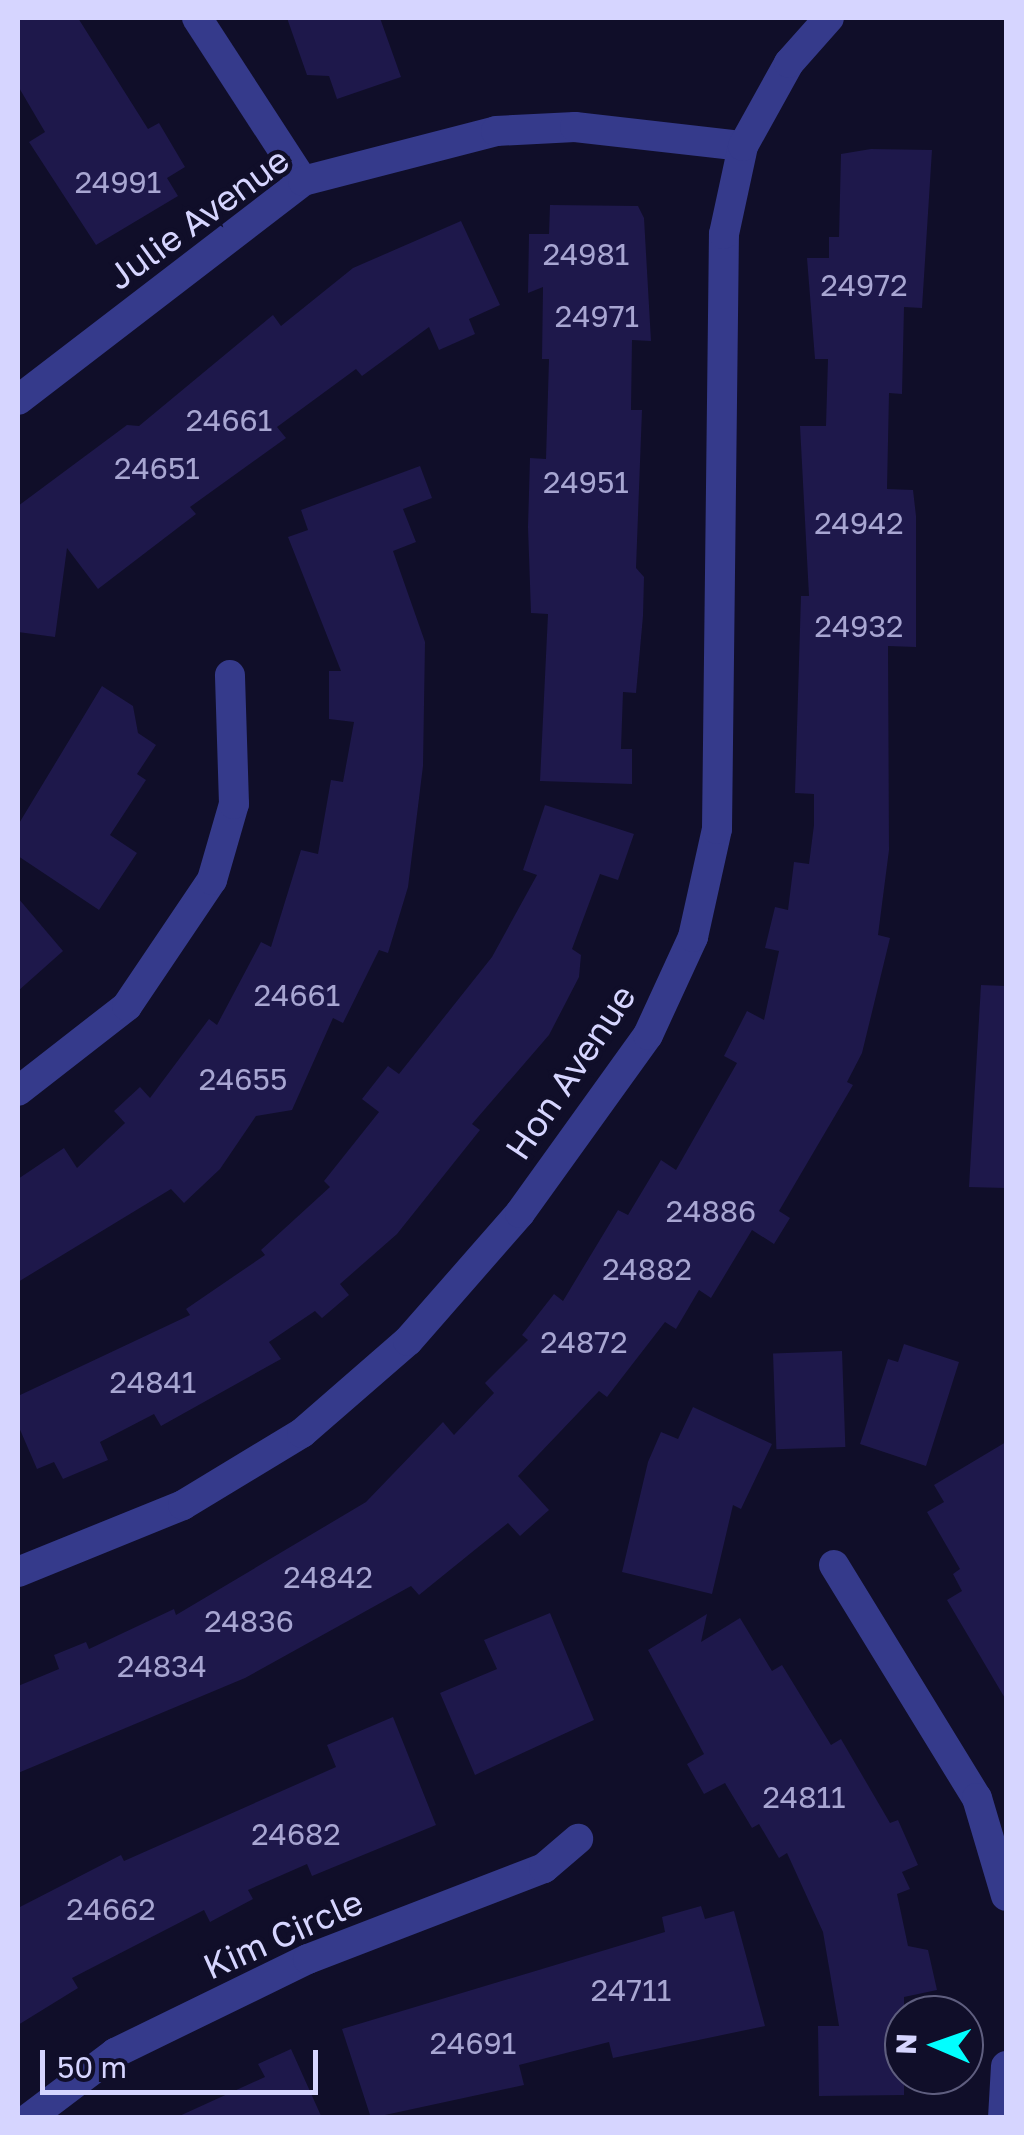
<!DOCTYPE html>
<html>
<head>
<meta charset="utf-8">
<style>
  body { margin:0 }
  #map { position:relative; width:1024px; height:2135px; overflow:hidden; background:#100e29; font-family:"Golos Text",sans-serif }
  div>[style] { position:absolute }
  .building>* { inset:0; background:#1e184b; transform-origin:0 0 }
  .minor>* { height:30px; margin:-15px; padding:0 15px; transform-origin:15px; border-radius:15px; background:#353a8b }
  span { translate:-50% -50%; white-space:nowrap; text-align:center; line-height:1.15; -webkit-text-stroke:9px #100e29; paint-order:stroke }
  .number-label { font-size:30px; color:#a8a6d2 }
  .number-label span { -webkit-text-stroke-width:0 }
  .street-label { font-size:35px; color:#d6d5ff }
  .frame { position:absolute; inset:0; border:20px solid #d6d5ff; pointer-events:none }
  .north { position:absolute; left:884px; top:1995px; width:100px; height:100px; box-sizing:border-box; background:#100e29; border:2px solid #5f5e7f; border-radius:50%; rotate:272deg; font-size:28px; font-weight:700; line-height:40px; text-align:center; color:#d6d5ff }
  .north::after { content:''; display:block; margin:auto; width:35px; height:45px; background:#01ffff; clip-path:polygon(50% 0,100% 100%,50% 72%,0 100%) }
  .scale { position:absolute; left:40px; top:2050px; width:278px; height:45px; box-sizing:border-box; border:5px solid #d6d5ff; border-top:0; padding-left:12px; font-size:30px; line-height:35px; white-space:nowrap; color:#d6d5ff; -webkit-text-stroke:8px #100e29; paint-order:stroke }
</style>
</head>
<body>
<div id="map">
  <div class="building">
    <i style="clip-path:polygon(18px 18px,78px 18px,148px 129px,159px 123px,185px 167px,167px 178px,178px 196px,96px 245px,29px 142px,45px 132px,18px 86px)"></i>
    <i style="clip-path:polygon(287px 18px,380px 18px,401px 77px,337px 99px,329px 76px,307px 75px)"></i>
    <i style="clip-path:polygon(871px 149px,932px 150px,922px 308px,904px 307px,902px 394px,889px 393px,887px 489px,913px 490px,916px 516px,916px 647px,888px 646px,889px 850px,878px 935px,890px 938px,862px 1053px,847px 1082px,853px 1085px,779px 1211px,790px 1218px,774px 1244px,752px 1230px,711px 1298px,699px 1290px,676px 1329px,665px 1322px,607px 1397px,599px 1391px,518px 1476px,549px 1510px,520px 1536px,508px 1523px,419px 1595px,411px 1586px,245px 1678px,18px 1773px,18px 1686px,59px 1669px,54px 1655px,86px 1642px,89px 1649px,174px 1609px,176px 1615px,366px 1502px,443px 1422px,454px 1435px,494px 1393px,485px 1383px,528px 1340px,522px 1335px,554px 1294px,563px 1301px,618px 1210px,628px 1215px,661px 1160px,676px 1170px,737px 1063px,724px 1056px,747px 1011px,764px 1020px,779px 951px,765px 948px,775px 907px,788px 910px,794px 862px,809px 864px,814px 825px,814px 794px,795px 793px,801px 596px,809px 596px,800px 426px,826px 426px,828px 359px,815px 359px,807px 258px,829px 258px,829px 237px,839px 237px,841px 154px)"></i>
    <i style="clip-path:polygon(550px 205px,638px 206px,644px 218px,651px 341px,632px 340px,631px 410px,642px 410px,636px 568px,644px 577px,643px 616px,636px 693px,623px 692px,621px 749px,632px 749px,632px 784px,540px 781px,548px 614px,531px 613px,528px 527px,530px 458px,546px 459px,549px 359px,542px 359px,543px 287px,528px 293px,529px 234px,549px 234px)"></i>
    <i style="clip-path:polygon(461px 221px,500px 305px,469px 319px,475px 334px,439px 350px,429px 327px,362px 376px,356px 369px,277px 427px,286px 438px,190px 507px,196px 514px,98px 589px,67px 548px,55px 637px,18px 632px,18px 506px,127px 425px,139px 426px,273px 315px,281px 326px,353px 268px)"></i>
    <i style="clip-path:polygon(420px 466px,432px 498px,403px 509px,416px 542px,393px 551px,425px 642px,423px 766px,408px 887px,388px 953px,379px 950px,343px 1023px,333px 1018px,292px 1110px,256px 1116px,220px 1169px,184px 1203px,171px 1189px,18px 1282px,18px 1179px,64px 1148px,77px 1168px,125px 1123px,114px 1111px,140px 1087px,150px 1098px,209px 1019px,217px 1025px,261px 942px,271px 947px,301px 850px,318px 854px,331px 780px,343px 782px,354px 722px,329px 719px,329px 671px,341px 671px,288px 537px,308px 530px,301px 510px)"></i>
    <i style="clip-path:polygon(102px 686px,133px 706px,138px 733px,156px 745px,137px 774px,146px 780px,110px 835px,137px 853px,99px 910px,18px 856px,18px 825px)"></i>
    <i style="clip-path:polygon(545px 805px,634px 834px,618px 880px,600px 874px,572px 949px,581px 955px,579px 977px,549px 1035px,472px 1124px,480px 1130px,397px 1234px,340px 1284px,349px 1295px,322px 1318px,315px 1311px,269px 1342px,281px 1359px,161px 1426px,154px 1414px,100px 1442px,108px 1460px,63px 1479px,54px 1462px,37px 1469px,18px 1425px,18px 1396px,190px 1315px,186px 1309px,265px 1255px,261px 1250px,330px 1187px,324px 1181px,379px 1112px,362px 1099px,388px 1066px,399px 1074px,492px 957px,537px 875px,523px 870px)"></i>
    <i style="clip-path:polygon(18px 898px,63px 951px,18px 991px)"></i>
    <i style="clip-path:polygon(981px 985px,1006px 986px,1006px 1188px,969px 1187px)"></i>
    <i style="clip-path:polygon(904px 1344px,959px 1362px,926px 1466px,860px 1444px,888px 1359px,898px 1362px)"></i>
    <i style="left:842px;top:1351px;width:96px;height:69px;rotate:88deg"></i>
    <i style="clip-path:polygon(693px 1407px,772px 1444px,741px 1509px,733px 1505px,712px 1594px,622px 1572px,648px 1462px,661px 1432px,678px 1439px)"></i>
    <i style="clip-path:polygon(1006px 1442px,1006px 1700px,947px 1600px,962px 1591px,953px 1574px,960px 1569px,927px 1512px,944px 1502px,934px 1485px)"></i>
    <i style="clip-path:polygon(550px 1613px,594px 1720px,475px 1775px,440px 1693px,497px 1669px,484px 1640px)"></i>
    <i style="clip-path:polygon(707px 1614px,701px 1642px,740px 1618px,772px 1671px,782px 1665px,831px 1745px,841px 1739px,890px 1823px,898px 1820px,918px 1865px,902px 1872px,910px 1889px,897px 1894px,908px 1946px,928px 1950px,937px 1990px,904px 1997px,904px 2095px,819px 2096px,818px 2026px,839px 2026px,823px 1932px,787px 1853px,779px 1858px,759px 1824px,752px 1828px,725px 1783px,704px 1794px,687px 1764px,704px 1754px,648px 1650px)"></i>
    <i style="clip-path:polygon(393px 1717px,436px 1825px,312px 1876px,307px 1864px,248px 1890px,253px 1899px,210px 1922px,204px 1910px,72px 1978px,78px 1988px,18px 2025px,18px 1908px,121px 1855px,124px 1861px,336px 1767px,327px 1745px)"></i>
    <i style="clip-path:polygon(701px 1906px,705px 1919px,734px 1911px,765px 2026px,613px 2058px,609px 2042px,519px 2065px,524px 2085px,371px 2118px,342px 2029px,665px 1932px,662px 1917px)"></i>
    <i style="clip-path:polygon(291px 2049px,322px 2118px,175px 2118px,265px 2077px,258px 2064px)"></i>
  </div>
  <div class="minor">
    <i style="left:197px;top:18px;width:194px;rotate:57deg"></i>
    <i style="left:18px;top:400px;width:359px;rotate:-37.5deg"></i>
    <i style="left:303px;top:181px;width:199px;rotate:-14.5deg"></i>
    <i style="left:496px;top:131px;width:79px;rotate:-2.9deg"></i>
    <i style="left:575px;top:127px;width:169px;rotate:6.5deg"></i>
    <i style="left:18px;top:1091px;width:138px;rotate:-37.9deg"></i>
    <i style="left:127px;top:1006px;width:152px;rotate:-56deg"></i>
    <i style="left:212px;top:880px;width:79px;rotate:-73.9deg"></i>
    <i style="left:234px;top:804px;width:129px;rotate:-91.8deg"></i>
    <i style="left:834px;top:1565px;width:273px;rotate:58.5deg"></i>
    <i style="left:977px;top:1798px;width:102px;rotate:73.5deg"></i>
    <i style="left:18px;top:1572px;width:178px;rotate:-22.1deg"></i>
    <i style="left:183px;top:1505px;width:139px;rotate:-31.2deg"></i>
    <i style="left:302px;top:1433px;width:140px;rotate:-41deg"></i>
    <i style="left:408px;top:1341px;width:170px;rotate:-48.8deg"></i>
    <i style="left:520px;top:1213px;width:219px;rotate:-54.3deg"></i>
    <i style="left:648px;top:1035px;width:108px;rotate:-65.3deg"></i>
    <i style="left:693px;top:937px;width:111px;rotate:-77.5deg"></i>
    <i style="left:717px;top:829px;width:595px;rotate:-89.33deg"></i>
    <i style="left:724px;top:234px;width:90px;rotate:-77.8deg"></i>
    <i style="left:743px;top:146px;width:95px;rotate:-61deg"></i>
    <i style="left:789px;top:63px;width:60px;rotate:-48.4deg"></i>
    <i style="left:29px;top:2118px;width:108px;rotate:-37.1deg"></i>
    <i style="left:115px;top:2053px;width:215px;rotate:-26deg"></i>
    <i style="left:308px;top:1959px;width:253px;rotate:-21.1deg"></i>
    <i style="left:544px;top:1868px;width:45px;rotate:-40.5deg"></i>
    <i style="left:1003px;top:2118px;width:52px;rotate:-86.7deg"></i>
  </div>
  <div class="number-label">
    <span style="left:118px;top:182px">24991</span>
    <span style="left:586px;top:254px">24981</span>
    <span style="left:864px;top:285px">24972</span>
    <span style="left:597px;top:316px">24971</span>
    <span style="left:229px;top:420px">24661</span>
    <span style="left:157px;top:468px">24651</span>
    <span style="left:586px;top:482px">24951</span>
    <span style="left:859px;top:523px">24942</span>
    <span style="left:859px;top:626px">24932</span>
    <span style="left:297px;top:995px">24661</span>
    <span style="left:243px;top:1079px">24655</span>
    <span style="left:711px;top:1211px">24886</span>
    <span style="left:647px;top:1269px">24882</span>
    <span style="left:584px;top:1342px">24872</span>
    <span style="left:153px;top:1382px">24841</span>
    <span style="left:328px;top:1577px">24842</span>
    <span style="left:249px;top:1621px">24836</span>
    <span style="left:162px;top:1666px">24834</span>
    <span style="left:804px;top:1797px">24811</span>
    <span style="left:296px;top:1834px">24682</span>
    <span style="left:111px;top:1909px">24662</span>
    <span style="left:631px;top:1990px">24711</span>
    <span style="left:473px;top:2043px">24691</span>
  </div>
  <div class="street-label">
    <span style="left:198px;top:218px;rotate:-36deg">Julie Avenue</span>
    <span style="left:570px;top:1072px;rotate:-56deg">Hon Avenue</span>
    <span style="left:283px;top:1934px;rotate:-24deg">Kim Circle</span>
  </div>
  <div class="frame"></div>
  <div class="north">N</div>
  <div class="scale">50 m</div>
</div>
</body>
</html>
